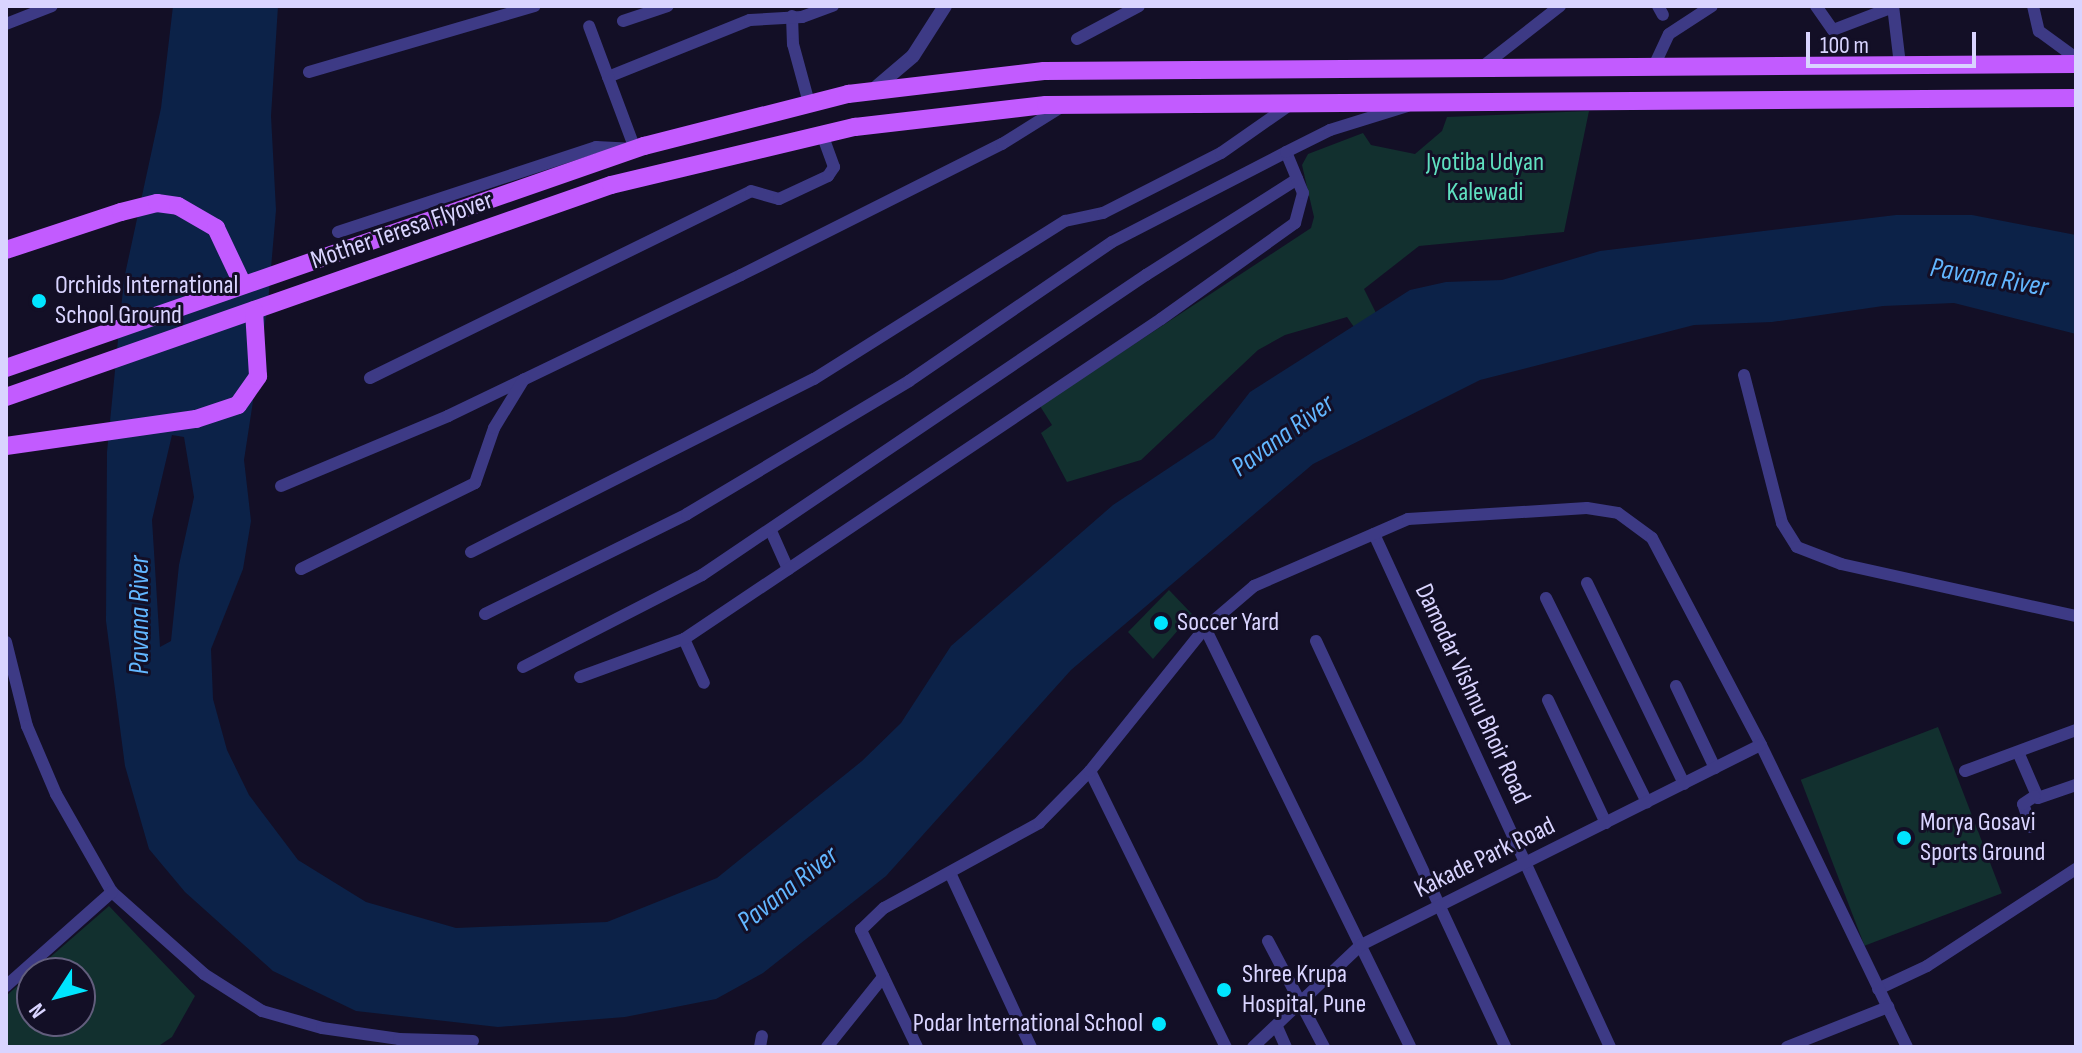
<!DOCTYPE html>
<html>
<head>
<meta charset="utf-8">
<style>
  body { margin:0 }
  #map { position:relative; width:2082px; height:1053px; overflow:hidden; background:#130f26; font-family:"Sofia Sans Condensed",sans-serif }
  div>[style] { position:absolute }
  .green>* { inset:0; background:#12302f; transform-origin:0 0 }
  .water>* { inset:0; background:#0c2248 }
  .minor>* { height:12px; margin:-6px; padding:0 6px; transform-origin:6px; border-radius:6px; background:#3d3a85 }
  .tertiary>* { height:14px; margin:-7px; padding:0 7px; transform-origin:7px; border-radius:7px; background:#3d3a85 }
  .primary>* { height:18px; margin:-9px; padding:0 9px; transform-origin:9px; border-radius:9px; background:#c25bff }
  .dots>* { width:22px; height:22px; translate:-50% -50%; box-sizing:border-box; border:4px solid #130f26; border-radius:50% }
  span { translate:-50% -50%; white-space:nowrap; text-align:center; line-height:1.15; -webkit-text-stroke:6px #130f26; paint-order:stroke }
  .park-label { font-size:26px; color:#5fe0c0 }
  .street-label { font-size:26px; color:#d9d4ff }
  .poi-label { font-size:26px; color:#d9d4ff }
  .left { translate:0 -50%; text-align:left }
  .right { translate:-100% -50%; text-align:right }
  .water-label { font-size:28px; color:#62b6ff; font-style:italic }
  .frame { position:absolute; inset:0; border:8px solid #d9d4ff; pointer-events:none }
  .north { position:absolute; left:16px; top:957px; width:80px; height:80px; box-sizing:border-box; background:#130f26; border:2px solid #625e7d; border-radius:50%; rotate:234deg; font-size:22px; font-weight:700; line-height:32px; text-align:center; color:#d9d4ff }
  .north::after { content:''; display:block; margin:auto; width:28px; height:36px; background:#00e5ff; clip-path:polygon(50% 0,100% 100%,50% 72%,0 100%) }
  .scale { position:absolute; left:1806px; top:32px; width:170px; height:36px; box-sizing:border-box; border:4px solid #d9d4ff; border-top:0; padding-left:10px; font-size:24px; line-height:28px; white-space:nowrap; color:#d9d4ff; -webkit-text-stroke:6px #130f26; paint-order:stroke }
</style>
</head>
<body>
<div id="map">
  <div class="green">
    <i style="clip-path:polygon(1589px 111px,1564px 232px,1419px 246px,1364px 289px,1376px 313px,1354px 327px,1347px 317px,1285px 335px,1258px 350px,1141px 460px,1067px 482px,1041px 433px,1052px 425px,1040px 406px,1311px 228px,1314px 217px,1302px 165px,1308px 154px,1363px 133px,1371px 145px,1415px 154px,1442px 131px,1447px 117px)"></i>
    <i style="clip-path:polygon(1169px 590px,1192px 614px,1153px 659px,1128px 632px)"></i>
    <i style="left:1938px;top:727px;width:178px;height:147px;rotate:69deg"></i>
    <i style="clip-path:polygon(109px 906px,195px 996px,172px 1037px,157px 1047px,6px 1047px,6px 996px,32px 973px,32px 1021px,80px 1021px,80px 973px,32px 973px)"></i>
  </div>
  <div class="water">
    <i style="clip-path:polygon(evenodd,173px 6px,278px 6px,271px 116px,276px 210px,268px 303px,244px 460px,251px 521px,243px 569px,211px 649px,213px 699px,227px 750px,249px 795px,298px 860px,366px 902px,456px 928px,607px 922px,717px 878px,862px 761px,901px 723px,951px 646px,1113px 505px,1214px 438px,1250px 392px,1410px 290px,1446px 282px,1502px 280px,1600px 251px,1896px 215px,1972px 215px,2076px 235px,2076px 334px,1954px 303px,1883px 306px,1772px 322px,1694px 325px,1480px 380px,1313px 464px,1071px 670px,886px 876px,763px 973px,716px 999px,625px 1017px,498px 1027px,356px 1011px,273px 971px,185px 892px,149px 849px,125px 766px,106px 621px,107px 452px,124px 279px,161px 108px,173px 6px,172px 435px,184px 437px,194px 497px,179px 565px,171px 641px,160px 647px,152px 520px,172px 435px)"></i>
  </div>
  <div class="minor">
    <i style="left:1658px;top:6px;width:10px;rotate:61deg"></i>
    <i style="left:1816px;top:6px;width:29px;rotate:55deg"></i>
    <i style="left:1833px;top:30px;width:64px;rotate:-21deg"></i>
    <i style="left:1893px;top:6px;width:59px;rotate:83.2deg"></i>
    <i style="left:2033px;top:6px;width:26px;rotate:77deg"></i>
    <i style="left:2039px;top:31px;width:46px;rotate:36.1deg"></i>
    <i style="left:792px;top:16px;width:28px;rotate:88deg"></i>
    <i style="left:793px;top:44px;width:61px;rotate:74.8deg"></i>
    <i style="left:623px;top:21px;width:47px;rotate:-18.4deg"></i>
    <i style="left:6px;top:24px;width:49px;rotate:-21.4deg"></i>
    <i style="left:1077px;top:39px;width:70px;rotate:-28deg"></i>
    <i style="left:1654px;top:66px;width:35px;rotate:-65deg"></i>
    <i style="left:1669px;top:34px;width:51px;rotate:-33.1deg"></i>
    <i style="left:1482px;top:67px;width:99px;rotate:-38deg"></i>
    <i style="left:309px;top:72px;width:235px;rotate:-16.3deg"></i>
    <i style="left:608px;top:77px;width:153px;rotate:-21.9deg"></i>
    <i style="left:750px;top:20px;width:52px;rotate:-3.3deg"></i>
    <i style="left:802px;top:17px;width:33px;rotate:-20deg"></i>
    <i style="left:338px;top:232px;width:272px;rotate:-18.2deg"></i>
    <i style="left:596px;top:147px;width:39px;rotate:3deg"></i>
    <i style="left:635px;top:149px;width:131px;rotate:-110.5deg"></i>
    <i style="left:1744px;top:375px;width:153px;rotate:75.6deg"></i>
    <i style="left:1782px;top:523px;width:28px;rotate:58deg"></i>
    <i style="left:1797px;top:547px;width:47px;rotate:21.1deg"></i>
    <i style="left:1841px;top:564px;width:241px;rotate:12.5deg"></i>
    <i style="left:370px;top:378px;width:424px;rotate:-26.1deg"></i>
    <i style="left:751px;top:191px;width:29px;rotate:16deg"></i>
    <i style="left:779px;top:199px;width:54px;rotate:-25.1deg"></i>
    <i style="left:828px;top:176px;width:11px;rotate:-56deg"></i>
    <i style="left:834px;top:167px;width:35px;rotate:-110deg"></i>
    <i style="left:281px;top:486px;width:181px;rotate:-22.7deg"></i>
    <i style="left:448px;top:416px;width:325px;rotate:-25.7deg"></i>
    <i style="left:741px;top:275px;width:292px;rotate:-26.7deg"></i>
    <i style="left:1002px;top:144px;width:70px;rotate:-32.1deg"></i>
    <i style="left:771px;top:531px;width:42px;rotate:65.9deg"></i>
    <i style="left:1374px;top:534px;width:565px;rotate:65.3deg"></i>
    <i style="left:471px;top:552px;width:384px;rotate:-26.8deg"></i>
    <i style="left:814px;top:379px;width:297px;rotate:-32.2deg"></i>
    <i style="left:1065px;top:221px;width:39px;rotate:-12deg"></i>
    <i style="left:1103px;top:213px;width:132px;rotate:-27deg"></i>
    <i style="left:1221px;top:153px;width:85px;rotate:-35deg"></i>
    <i style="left:301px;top:569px;width:194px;rotate:-26.3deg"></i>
    <i style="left:475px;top:483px;width:58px;rotate:-70.9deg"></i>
    <i style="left:494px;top:428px;width:57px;rotate:-58.5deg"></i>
    <i style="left:1587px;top:583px;width:223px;rotate:64.2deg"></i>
    <i style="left:1546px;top:598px;width:228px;rotate:63.7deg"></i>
    <i style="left:485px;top:614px;width:225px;rotate:-26.3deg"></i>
    <i style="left:687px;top:514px;width:259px;rotate:-30.9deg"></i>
    <i style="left:909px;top:381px;width:246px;rotate:-34.4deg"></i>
    <i style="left:1112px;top:242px;width:196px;rotate:-27.3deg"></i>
    <i style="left:1205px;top:628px;width:466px;rotate:63.9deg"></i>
    <i style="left:684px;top:639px;width:48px;rotate:65.6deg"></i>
    <i style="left:1316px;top:641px;width:448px;rotate:65deg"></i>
    <i style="left:6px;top:642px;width:87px;rotate:76deg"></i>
    <i style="left:27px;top:726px;width:74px;rotate:66.9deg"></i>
    <i style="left:56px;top:794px;width:113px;rotate:60.3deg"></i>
    <i style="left:112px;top:892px;width:123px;rotate:41.7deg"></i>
    <i style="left:204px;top:974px;width:69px;rotate:32.5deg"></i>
    <i style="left:262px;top:1011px;width:62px;rotate:15.8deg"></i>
    <i style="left:322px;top:1028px;width:78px;rotate:8.1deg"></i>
    <i style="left:399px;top:1039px;width:74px;rotate:1.5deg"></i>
    <i style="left:523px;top:667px;width:201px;rotate:-27.2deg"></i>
    <i style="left:702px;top:575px;width:536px;rotate:-34.05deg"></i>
    <i style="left:1146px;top:275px;width:179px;rotate:-32.4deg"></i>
    <i style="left:580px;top:677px;width:111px;rotate:-20.1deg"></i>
    <i style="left:684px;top:639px;width:574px;rotate:-33.86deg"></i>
    <i style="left:1161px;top:319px;width:165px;rotate:-35.6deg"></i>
    <i style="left:1295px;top:223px;width:31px;rotate:-75deg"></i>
    <i style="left:1303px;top:193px;width:44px;rotate:-112.5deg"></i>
    <i style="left:1286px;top:152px;width:49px;rotate:-26.6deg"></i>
    <i style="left:1330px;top:130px;width:81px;rotate:-17.3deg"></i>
    <i style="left:1676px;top:686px;width:91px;rotate:64.6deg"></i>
    <i style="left:1548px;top:700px;width:136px;rotate:64.8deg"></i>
    <i style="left:2018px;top:752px;width:50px;rotate:66.5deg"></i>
    <i style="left:2038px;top:798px;width:40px;rotate:-18.9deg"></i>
    <i style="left:1090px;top:771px;width:308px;rotate:63.8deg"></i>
    <i style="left:1965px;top:771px;width:118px;rotate:-20.3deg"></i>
    <i style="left:2031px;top:827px;width:24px;rotate:-109deg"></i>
    <i style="left:2023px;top:804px;width:14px;rotate:-34deg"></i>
    <i style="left:951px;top:875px;width:190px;rotate:65.1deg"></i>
    <i style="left:1268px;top:941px;width:120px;rotate:62.2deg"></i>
    <i style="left:6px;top:986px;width:142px;rotate:-41.6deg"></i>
    <i style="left:1878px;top:989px;width:54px;rotate:-25.1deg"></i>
    <i style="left:1927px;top:966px;width:178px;rotate:-33.1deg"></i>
    <i style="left:1277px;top:1027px;width:22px;rotate:66deg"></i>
    <i style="left:760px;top:1047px;width:11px;rotate:-80deg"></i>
    <i style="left:827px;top:1047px;width:90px;rotate:-51.3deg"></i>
    <i style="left:917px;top:1047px;width:130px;rotate:-115.6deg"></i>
    <i style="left:861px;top:930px;width:32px;rotate:-44deg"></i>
    <i style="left:884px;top:908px;width:177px;rotate:-28.7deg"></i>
    <i style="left:1039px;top:823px;width:73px;rotate:-45.6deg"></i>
    <i style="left:1090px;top:771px;width:184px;rotate:-51.2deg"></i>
    <i style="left:1205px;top:628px;width:65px;rotate:-40.6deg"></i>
    <i style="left:1254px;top:586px;width:168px;rotate:-23.5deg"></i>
    <i style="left:1408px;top:519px;width:179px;rotate:-3.5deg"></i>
    <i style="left:1587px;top:508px;width:31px;rotate:9deg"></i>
    <i style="left:1618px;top:513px;width:42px;rotate:36.3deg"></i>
    <i style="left:1652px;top:538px;width:234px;rotate:62.2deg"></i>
    <i style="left:1761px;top:745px;width:335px;rotate:64.2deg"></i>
    <i style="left:1253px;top:1047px;width:149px;rotate:-43.4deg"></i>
    <i style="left:1361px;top:945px;width:447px;rotate:-26.6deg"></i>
    <i style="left:1787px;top:1047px;width:109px;rotate:-21.6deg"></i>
  </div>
  <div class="tertiary">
    <i style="left:873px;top:90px;width:52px;rotate:-40.4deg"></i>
    <i style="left:913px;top:56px;width:59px;rotate:-57.4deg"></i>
  </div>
  <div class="primary">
    <i style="left:6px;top:250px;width:121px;rotate:-18.3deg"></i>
    <i style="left:121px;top:212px;width:37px;rotate:-14deg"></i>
    <i style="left:157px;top:203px;width:21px;rotate:8deg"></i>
    <i style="left:178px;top:206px;width:44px;rotate:30.1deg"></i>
    <i style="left:216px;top:228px;width:63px;rotate:64.7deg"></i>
    <i style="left:6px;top:368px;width:676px;rotate:-19.19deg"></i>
    <i style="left:644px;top:146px;width:211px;rotate:-14.3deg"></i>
    <i style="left:848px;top:94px;width:197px;rotate:-6.7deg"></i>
    <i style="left:1044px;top:71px;width:1032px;rotate:-0.39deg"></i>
    <i style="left:6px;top:397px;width:641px;rotate:-19.31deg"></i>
    <i style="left:611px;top:185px;width:251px;rotate:-13.4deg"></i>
    <i style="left:855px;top:127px;width:192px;rotate:-6.6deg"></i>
    <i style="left:1046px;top:105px;width:1030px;rotate:-0.39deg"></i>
    <i style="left:6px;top:446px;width:192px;rotate:-8.1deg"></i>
    <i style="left:196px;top:419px;width:44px;rotate:-18.4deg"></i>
    <i style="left:238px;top:405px;width:35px;rotate:-55deg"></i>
    <i style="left:258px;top:376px;width:66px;rotate:-93.5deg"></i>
  </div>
  <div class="dots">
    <i style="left:39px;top:301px;background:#00e5ff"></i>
    <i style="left:1161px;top:623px;background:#00e5ff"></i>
    <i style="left:1904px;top:838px;background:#00e5ff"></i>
    <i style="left:1224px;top:990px;background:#00e5ff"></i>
    <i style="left:1159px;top:1024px;background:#00e5ff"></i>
  </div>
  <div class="park-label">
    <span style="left:1485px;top:178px">Jyotiba Udyan<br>Kalewadi</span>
  </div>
  <div class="street-label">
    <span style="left:402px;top:231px;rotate:-19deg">Mother Teresa Flyover</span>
    <span style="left:1472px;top:694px;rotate:65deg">Damodar Vishnu Bhoir Road</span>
    <span style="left:1485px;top:858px;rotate:-26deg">Kakade Park Road</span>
  </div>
  <div class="poi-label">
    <span class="left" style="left:55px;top:301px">Orchids International<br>School Ground</span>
    <span class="left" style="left:1177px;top:623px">Soccer Yard</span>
    <span class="left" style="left:1920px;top:838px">Morya Gosavi<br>Sports Ground</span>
    <span class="left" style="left:1242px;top:990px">Shree Krupa<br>Hospital, Pune</span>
    <span class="right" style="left:1143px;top:1024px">Podar International School</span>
  </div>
  <div class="water-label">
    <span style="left:1989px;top:278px;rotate:10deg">Pavana River</span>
    <span style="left:1283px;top:436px;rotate:-36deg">Pavana River</span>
    <span style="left:140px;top:615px;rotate:-90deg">Pavana River</span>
    <span style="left:788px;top:889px;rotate:-38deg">Pavana River</span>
  </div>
  <div class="frame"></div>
  <div class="north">N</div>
  <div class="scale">100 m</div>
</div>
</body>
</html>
